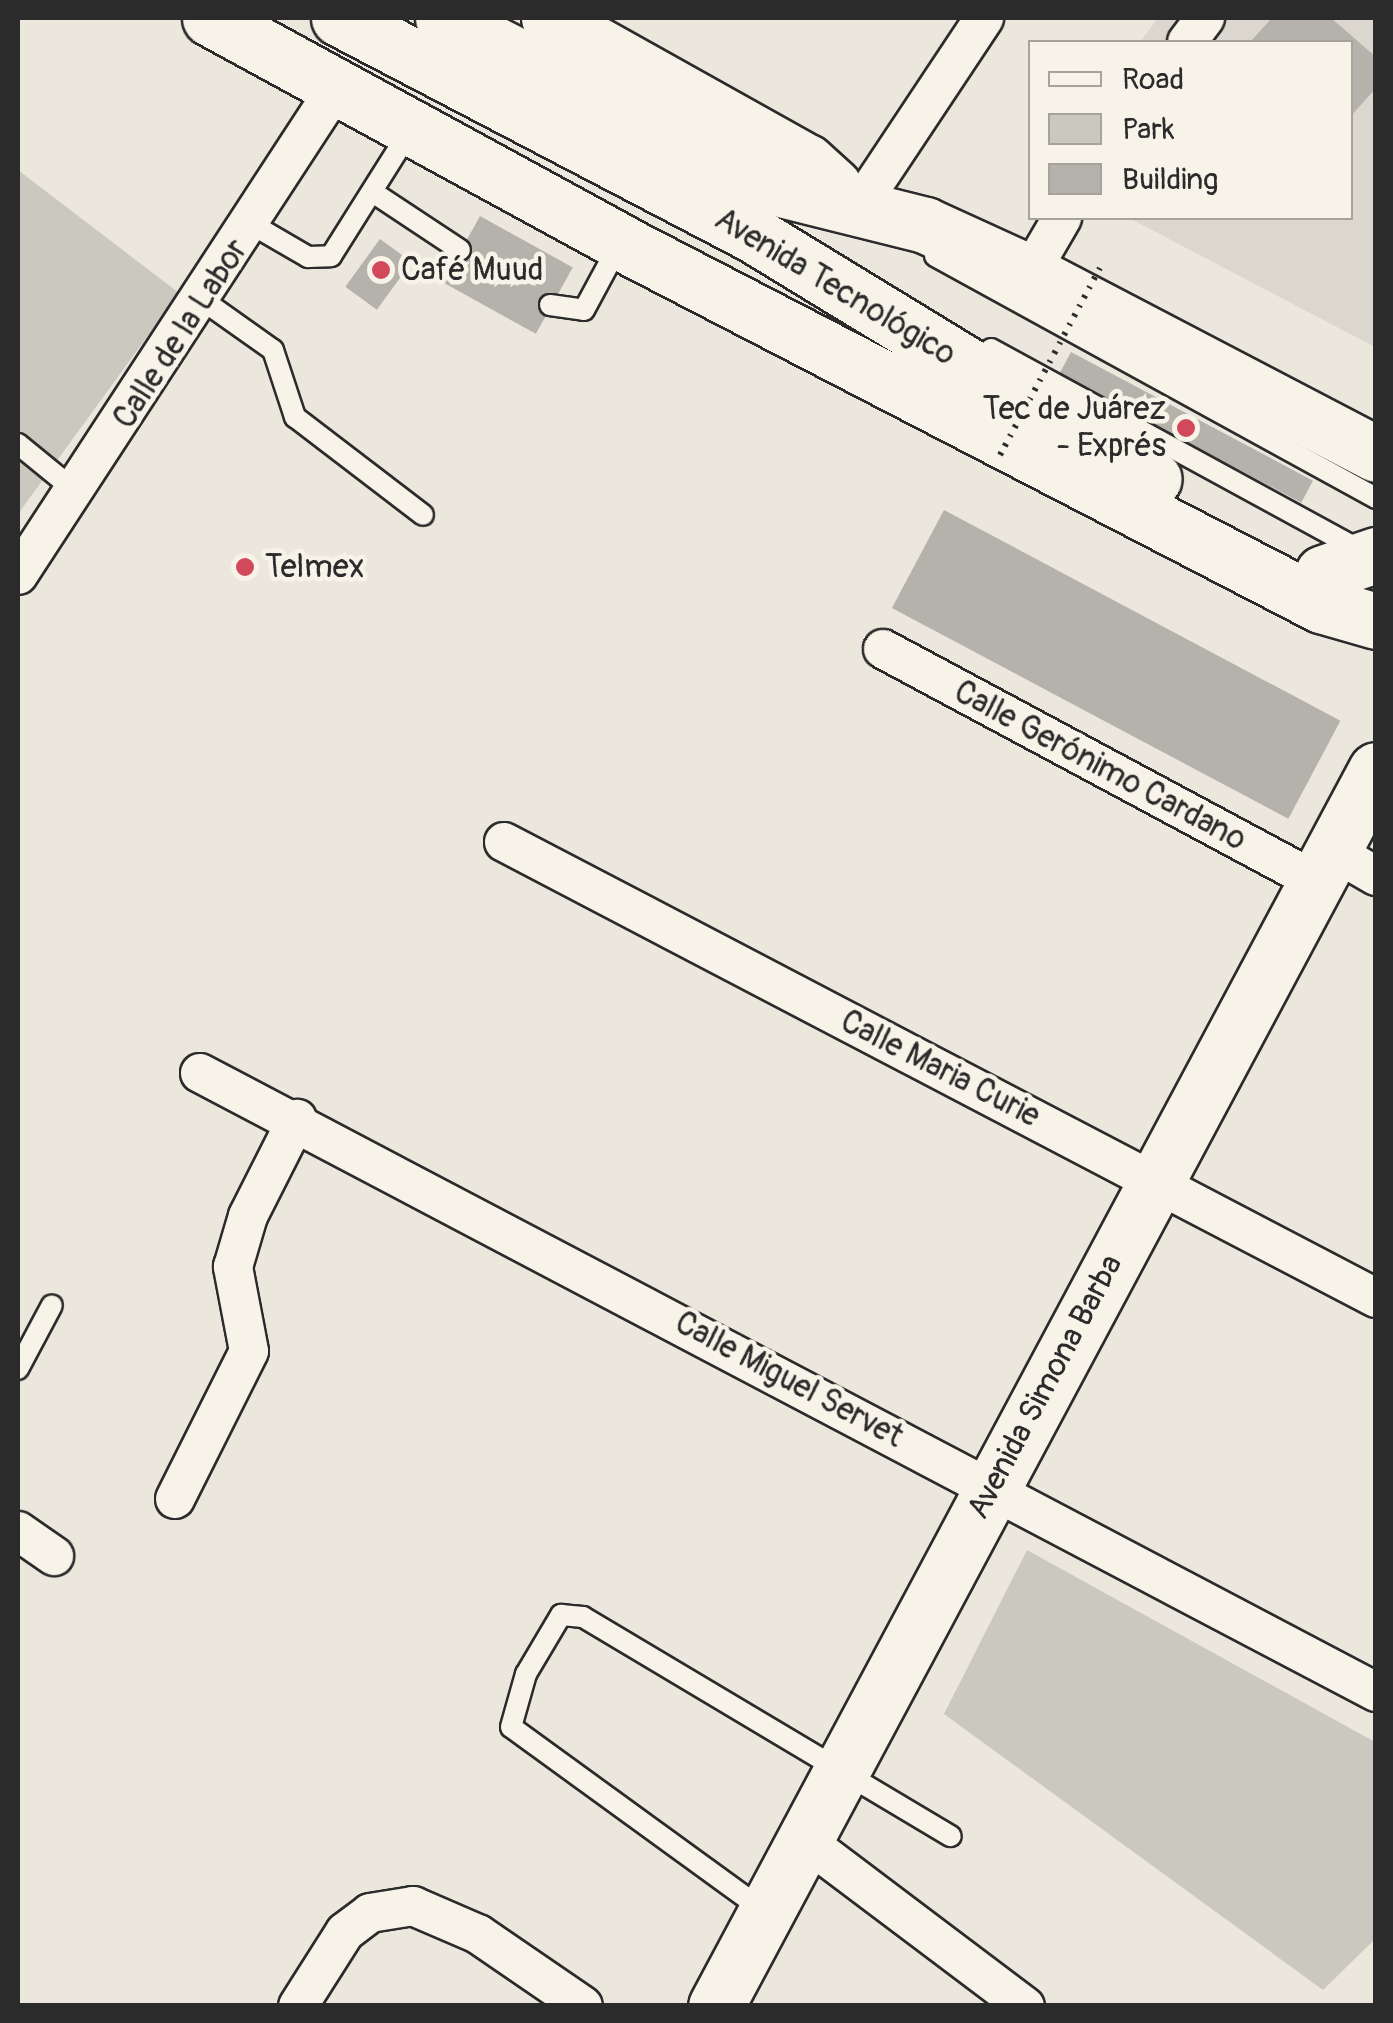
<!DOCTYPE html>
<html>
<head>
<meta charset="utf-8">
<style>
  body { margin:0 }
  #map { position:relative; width:1393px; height:2023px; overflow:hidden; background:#ebe7dd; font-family:Pangolin,sans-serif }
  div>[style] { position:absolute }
  .built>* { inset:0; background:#dbd7ce }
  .green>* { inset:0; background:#cbc8bf }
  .building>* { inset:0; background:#b5b2ab; transform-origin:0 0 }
  .roads { filter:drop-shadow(2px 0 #2b2b2b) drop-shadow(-2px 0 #2b2b2b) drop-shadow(0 2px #2b2b2b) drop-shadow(0 -2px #2b2b2b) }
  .service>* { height:20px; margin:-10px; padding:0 10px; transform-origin:10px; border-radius:10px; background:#f7f3e8 }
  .minor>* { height:38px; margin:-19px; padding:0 19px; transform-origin:19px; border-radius:19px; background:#f7f3e8 }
  .secondary>* { height:55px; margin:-27.5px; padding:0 27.5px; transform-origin:27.5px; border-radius:27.5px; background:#f7f3e8 }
  .primary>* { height:55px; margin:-27.5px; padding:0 27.5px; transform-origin:27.5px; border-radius:27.5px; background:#f7f3e8 }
  .path-bridge>* { height:6px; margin-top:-3px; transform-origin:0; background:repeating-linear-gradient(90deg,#2b2b2b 0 2.5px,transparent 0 10.5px) }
  .dots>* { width:28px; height:28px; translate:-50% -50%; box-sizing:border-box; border:5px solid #f7f3e8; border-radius:50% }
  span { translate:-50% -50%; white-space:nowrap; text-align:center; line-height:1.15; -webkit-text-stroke:9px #f7f3e8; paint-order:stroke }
  .poi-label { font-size:32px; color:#2b2b2b }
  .left { translate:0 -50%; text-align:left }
  .right { translate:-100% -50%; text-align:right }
  .street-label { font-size:32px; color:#2b2b2b }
  .frame { position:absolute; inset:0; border:20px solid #2b2b2b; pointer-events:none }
  .legend { position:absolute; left:1028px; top:40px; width:325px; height:180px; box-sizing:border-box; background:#f7f3e8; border:2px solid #a5a39c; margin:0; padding:12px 18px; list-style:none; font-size:30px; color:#2b2b2b }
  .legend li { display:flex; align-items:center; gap:20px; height:50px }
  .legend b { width:50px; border:2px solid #a5a39c }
</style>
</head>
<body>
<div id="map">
  <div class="built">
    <i style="clip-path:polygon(1158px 18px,1375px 18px,1375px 347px,1129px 218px,1350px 218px,1350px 42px,1140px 42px)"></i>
  </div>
  <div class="green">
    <i style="clip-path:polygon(18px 170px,179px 293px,18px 514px)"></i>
    <i style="clip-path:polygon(1027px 1550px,1375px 1742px,1375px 1939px,1323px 1990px,944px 1714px)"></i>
  </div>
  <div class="building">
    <i style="clip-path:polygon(1272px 18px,1331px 18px,1376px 57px,1376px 88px,1350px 117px,1350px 42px,1250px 42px)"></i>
    <i style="left:480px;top:216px;width:106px;height:76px;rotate:29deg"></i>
    <i style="left:380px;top:239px;width:39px;height:59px;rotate:36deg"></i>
    <i style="left:1071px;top:352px;width:274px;height:25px;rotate:28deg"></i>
    <i style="left:944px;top:510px;width:449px;height:111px;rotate:28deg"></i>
  </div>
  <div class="roads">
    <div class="service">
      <i style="left:374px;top:193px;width:103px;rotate:33.5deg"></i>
      <i style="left:253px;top:225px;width:64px;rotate:30.2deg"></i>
      <i style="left:308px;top:257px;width:23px;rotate:-2deg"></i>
      <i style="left:331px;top:256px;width:146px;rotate:-57.8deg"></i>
      <i style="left:935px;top:256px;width:503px;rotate:28.76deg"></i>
      <i style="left:201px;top:299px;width:88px;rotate:35.3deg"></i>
      <i style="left:273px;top:350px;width:71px;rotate:71.8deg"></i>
      <i style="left:295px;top:417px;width:161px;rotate:37.4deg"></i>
      <i style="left:550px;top:305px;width:34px;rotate:8deg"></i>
      <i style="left:584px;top:310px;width:74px;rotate:-61.7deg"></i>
      <i style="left:991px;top:349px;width:422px;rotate:28.6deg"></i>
      <i style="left:18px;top:444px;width:77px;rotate:39.2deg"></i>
      <i style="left:18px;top:1369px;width:72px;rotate:-62deg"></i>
      <i style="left:763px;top:1910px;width:311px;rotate:-144deg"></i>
      <i style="left:511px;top:1727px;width:55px;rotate:-74.2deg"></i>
      <i style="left:526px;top:1674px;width:69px;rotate:-59.3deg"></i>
      <i style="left:561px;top:1615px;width:22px;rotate:5deg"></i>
      <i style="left:583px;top:1617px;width:428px;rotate:30.8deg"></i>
    </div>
    <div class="minor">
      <i style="left:1187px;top:42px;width:30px;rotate:-53deg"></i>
      <i style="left:858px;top:208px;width:228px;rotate:-56.4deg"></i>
      <i style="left:1030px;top:273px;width:64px;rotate:-59.8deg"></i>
      <i style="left:18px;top:575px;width:582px;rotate:-56.86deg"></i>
      <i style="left:883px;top:649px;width:493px;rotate:28.2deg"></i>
      <i style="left:504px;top:842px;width:984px;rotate:27.61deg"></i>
      <i style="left:1333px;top:851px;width:50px;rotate:30.2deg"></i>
      <i style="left:200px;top:1073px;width:1329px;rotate:27.76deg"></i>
      <i style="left:175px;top:1499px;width:165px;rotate:-63.4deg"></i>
      <i style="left:249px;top:1351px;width:86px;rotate:-100.8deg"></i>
      <i style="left:233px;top:1267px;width:53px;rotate:-73.6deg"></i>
      <i style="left:248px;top:1216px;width:109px;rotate:-63.2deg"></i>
      <i style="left:18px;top:1531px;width:44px;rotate:34.8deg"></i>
      <i style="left:803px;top:1839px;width:278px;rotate:37deg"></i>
      <i style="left:298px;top:2006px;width:88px;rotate:-57.6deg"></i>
      <i style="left:345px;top:1932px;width:31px;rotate:-37deg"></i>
      <i style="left:370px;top:1913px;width:44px;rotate:-9.2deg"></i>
      <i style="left:413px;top:1906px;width:71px;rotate:23.3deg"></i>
      <i style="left:478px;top:1934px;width:127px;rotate:34.4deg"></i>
    </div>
    <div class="secondary">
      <i style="left:716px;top:2006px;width:1401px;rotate:-61.9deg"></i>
    </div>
    <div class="primary">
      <i style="left:210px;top:18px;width:467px;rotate:28.6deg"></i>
      <i style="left:620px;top:242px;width:789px;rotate:27.38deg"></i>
      <i style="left:1321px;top:605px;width:57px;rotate:16.2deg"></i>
      <i style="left:339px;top:18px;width:462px;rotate:27.6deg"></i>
      <i style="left:749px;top:232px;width:474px;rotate:31.4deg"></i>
      <i style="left:443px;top:18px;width:371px;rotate:27.1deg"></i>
      <i style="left:773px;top:187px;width:157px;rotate:14deg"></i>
      <i style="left:925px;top:225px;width:115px;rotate:24.6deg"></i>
      <i style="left:1030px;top:273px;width:390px;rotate:27.6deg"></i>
      <i style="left:549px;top:18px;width:295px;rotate:29.2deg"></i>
      <i style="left:807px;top:162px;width:36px;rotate:42deg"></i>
      <i style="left:1323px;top:573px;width:56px;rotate:-18.8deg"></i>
    </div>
  </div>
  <div class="path-bridge">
    <i style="left:1000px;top:455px;width:217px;rotate:-61.9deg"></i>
  </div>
  <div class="dots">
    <i style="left:381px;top:270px;background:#d1495b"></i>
    <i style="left:1186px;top:428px;background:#d1495b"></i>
    <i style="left:245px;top:567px;background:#d1495b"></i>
  </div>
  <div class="poi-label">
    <span class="left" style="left:401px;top:270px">Café Muud</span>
    <span class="right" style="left:1166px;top:428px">Tec de Juárez<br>- Exprés</span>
    <span class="left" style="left:265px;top:567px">Telmex</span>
  </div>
  <div class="street-label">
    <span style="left:835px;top:287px;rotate:31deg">Avenida Tecnológico</span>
    <span style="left:181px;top:334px;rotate:-57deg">Calle de la Labor</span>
    <span style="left:1100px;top:766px;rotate:28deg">Calle Gerónimo Cardano</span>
    <span style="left:940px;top:1069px;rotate:27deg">Calle Maria Curie</span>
    <span style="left:789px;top:1380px;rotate:28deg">Calle Miguel Servet</span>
    <span style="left:1045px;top:1387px;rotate:-62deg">Avenida Simona Barba</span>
  </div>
  <div class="frame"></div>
  <ul class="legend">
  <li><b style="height:12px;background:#f7f3e8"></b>Road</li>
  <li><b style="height:28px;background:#cbc8bf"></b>Park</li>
  <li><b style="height:28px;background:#b5b2ab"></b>Building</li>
  </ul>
</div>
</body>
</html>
